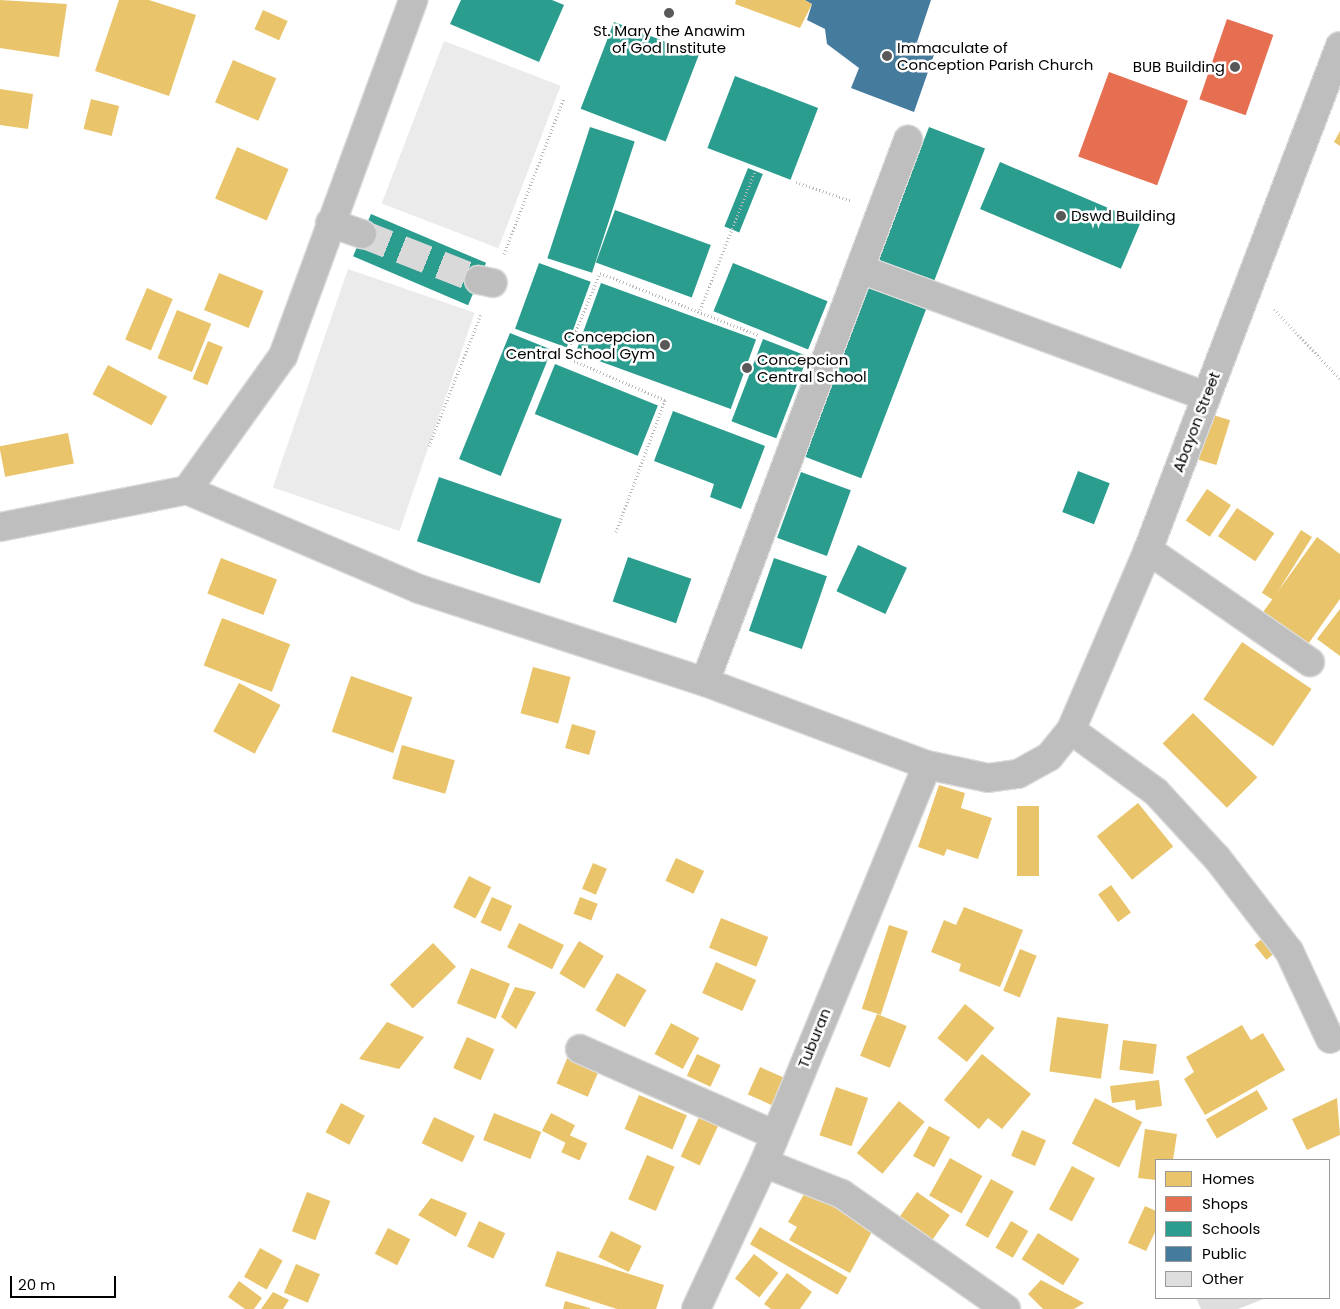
<!DOCTYPE html>
<html>
<head>
<meta charset="utf-8">
<style>
  body { margin:0 }
  #map { position:relative; width:1340px; height:1309px; overflow:hidden; background:#fff; font-family:Poppins,sans-serif }
  div>[style] { position:absolute }
  .green>* { inset:0; background:#ebebeb; transform-origin:0 0 }
  .homes>* { inset:0; background:#e9c46a; transform-origin:0 0 }
  .shops>* { inset:0; background:#e76f51; transform-origin:0 0 }
  .schools>* { inset:0; background:#2a9d8f; transform-origin:0 0 }
  .public>* { inset:0; background:#457b9d }
  .building>* { inset:0; background:#dedede }
  .minor-tunnel>* { height:28px; margin-top:-14px; transform-origin:0; background:repeating-linear-gradient(90deg,#d9d9d9 0 28px,transparent 0 42px) }
  .path>* { height:3px; margin-top:-1.5px; transform-origin:0; background:repeating-linear-gradient(90deg,#b9b9b9 0 1px,transparent 0 3.5px) }
  .roads { filter:drop-shadow(1px 0 #dbdbdb) drop-shadow(-1px 0 #dbdbdb) drop-shadow(0 1px #dbdbdb) drop-shadow(0 -1px #dbdbdb) }
  .minor>* { height:28px; margin:-14px; padding:0 14px; transform-origin:14px; border-radius:14px; background:#bebebe }
  .major>* { height:28px; margin:-14px; padding:0 14px; transform-origin:14px; border-radius:14px; background:#bebebe }
  .dots>* { width:14px; height:14px; translate:-50% -50%; box-sizing:border-box; border:2px solid #fff; border-radius:50% }
  span { translate:-50% -50%; white-space:nowrap; text-align:center; line-height:1.15; -webkit-text-stroke:5px #fff; paint-order:stroke }
  .poi-label { font-size:15px; color:#000 }
  .left { translate:0 -50%; text-align:left }
  .right { translate:-100% -50%; text-align:right }
  .street-label { font-size:15px; color:#000 }
  .legend { position:absolute; left:1155px; top:1159px; width:175px; height:140px; box-sizing:border-box; background:#fff; border:1px solid #999; margin:0; padding:6px 9px; list-style:none; font-size:15px; color:#000 }
  .legend li { display:flex; align-items:center; gap:10px; height:25px }
  .legend b { width:25px; border:1px solid #999 }
  .scale { position:absolute; left:10px; top:1276px; width:106px; height:22px; box-sizing:border-box; border:2px solid #000; border-top:0; padding-left:6px; font-size:15px; line-height:18px; white-space:nowrap; color:#000; -webkit-text-stroke:4px #fff; paint-order:stroke }
</style>
</head>
<body>
<div id="map">
  <div class="green">
    <i style="left:444px;top:41px;width:125px;height:174px;rotate:21deg"></i>
    <i style="left:348px;top:269px;width:134px;height:231px;rotate:19deg"></i>
  </div>
  <div class="homes">
    <i style="clip-path:polygon(0 0,67px 4px,59px 57px,0 48px)"></i>
    <i style="clip-path:polygon(119px 0,149px 0,196px 15px,169px 96px,95px 71px)"></i>
    <i style="clip-path:polygon(736px 0,805px 0,812px 4px,800px 28px,735px 4px)"></i>
    <i style="left:263px;top:10px;width:27px;height:21px;rotate:24deg"></i>
    <i style="left:233px;top:60px;width:47px;height:46px;rotate:23deg"></i>
    <i style="clip-path:polygon(0 89px,33px 94px,28px 129px,0 125px)"></i>
    <i style="left:91px;top:99px;width:29px;height:31px;rotate:14deg"></i>
    <i style="clip-path:polygon(1340px 131px,1340px 146px,1334px 142px)"></i>
    <i style="left:237px;top:147px;width:56px;height:56px;rotate:23deg"></i>
    <i style="left:219px;top:273px;width:48px;height:40px;rotate:22deg"></i>
    <i style="left:147px;top:288px;width:28px;height:56px;rotate:23deg"></i>
    <i style="left:177px;top:310px;width:37px;height:52px;rotate:22deg"></i>
    <i style="left:208px;top:341px;width:16px;height:41px;rotate:22deg"></i>
    <i style="left:108px;top:365px;width:67px;height:33px;rotate:28deg"></i>
    <i style="left:1210px;top:414px;width:21px;height:47px;rotate:17deg"></i>
    <i style="left:68px;top:433px;width:31px;height:70px;rotate:79deg"></i>
    <i style="left:1207px;top:489px;width:29px;height:38px;rotate:34deg"></i>
    <i style="left:1237px;top:508px;width:45px;height:34px;rotate:34deg"></i>
    <i style="left:1301px;top:530px;width:13px;height:74px;rotate:32deg"></i>
    <i style="clip-path:polygon(1317px 537px,1340px 554px,1340px 599px,1306px 647px,1261px 615px)"></i>
    <i style="left:221px;top:558px;width:60px;height:38px;rotate:21deg"></i>
    <i style="clip-path:polygon(1340px 609px,1340px 656px,1317px 639px)"></i>
    <i style="left:222px;top:618px;width:73px;height:51px;rotate:21deg"></i>
    <i style="left:1242px;top:642px;width:84px;height:69px;rotate:34deg"></i>
    <i style="left:533px;top:667px;width:39px;height:48px;rotate:15deg"></i>
    <i style="left:351px;top:676px;width:65px;height:59px;rotate:19deg"></i>
    <i style="left:239px;top:683px;width:47px;height:55px;rotate:28deg"></i>
    <i style="left:1193px;top:713px;width:91px;height:43px;rotate:45deg"></i>
    <i style="left:572px;top:724px;width:25px;height:25px;rotate:16deg"></i>
    <i style="left:402px;top:745px;width:55px;height:35px;rotate:16deg"></i>
    <i style="clip-path:polygon(939px 785px,965px 793px,961px 808px,992px 818px,978px 859px,947px 849px,944px 856px,918px 847px)"></i>
    <i style="left:1138px;top:803px;width:56px;height:53px;rotate:51deg"></i>
    <i style="left:1017px;top:806px;width:22px;height:70px"></i>
    <i style="left:676px;top:858px;width:31px;height:25px;rotate:25deg"></i>
    <i style="left:593px;top:863px;width:15px;height:28px;rotate:23deg"></i>
    <i style="left:469px;top:876px;width:25px;height:35px;rotate:27deg"></i>
    <i style="left:1111px;top:885px;width:34px;height:16px;rotate:54deg"></i>
    <i style="left:492px;top:897px;width:22px;height:28px;rotate:24deg"></i>
    <i style="left:580px;top:897px;width:19px;height:18px;rotate:21deg"></i>
    <i style="clip-path:polygon(964px 907px,1023px 930px,1000px 987px,959px 971px,961px 964px,931px 952px,944px 920px,956px 925px)"></i>
    <i style="left:721px;top:918px;width:51px;height:32px;rotate:22deg"></i>
    <i style="left:519px;top:923px;width:50px;height:27px;rotate:26deg"></i>
    <i style="left:889px;top:925px;width:20px;height:88px;rotate:18deg"></i>
    <i style="left:1263px;top:938px;width:19px;height:11px;rotate:51deg"></i>
    <i style="left:579px;top:941px;width:29px;height:38px;rotate:31deg"></i>
    <i style="left:433px;top:943px;width:33px;height:60px;rotate:46deg"></i>
    <i style="left:1020px;top:949px;width:18px;height:45px;rotate:22deg"></i>
    <i style="left:716px;top:962px;width:44px;height:34px;rotate:24deg"></i>
    <i style="left:471px;top:968px;width:42px;height:38px;rotate:22deg"></i>
    <i style="left:617px;top:973px;width:34px;height:43px;rotate:30deg"></i>
    <i style="clip-path:polygon(515px 987px,536px 992px,516px 1029px,501px 1017px)"></i>
    <i style="left:965px;top:1004px;width:38px;height:44px;rotate:39deg"></i>
    <i style="left:877px;top:1014px;width:32px;height:45px;rotate:22deg"></i>
    <i style="left:1057px;top:1017px;width:52px;height:55px;rotate:8deg"></i>
    <i style="clip-path:polygon(387px 1022px,424px 1037px,399px 1069px,359px 1059px)"></i>
    <i style="left:671px;top:1023px;width:32px;height:35px;rotate:28deg"></i>
    <i style="clip-path:polygon(1242px 1025px,1251px 1040px,1263px 1033px,1285px 1070px,1205px 1115px,1184px 1079px,1194px 1072px,1186px 1057px)"></i>
    <i style="left:467px;top:1037px;width:30px;height:34px;rotate:24deg"></i>
    <i style="left:1123px;top:1040px;width:34px;height:30px;rotate:7deg"></i>
    <i style="left:569px;top:1054px;width:34px;height:32px;rotate:23deg"></i>
    <i style="left:697px;top:1054px;width:26px;height:24px;rotate:25deg"></i>
    <i style="clip-path:polygon(982px 1054px,1031px 1094px,1002px 1129px,988px 1118px,979px 1129px,944px 1100px)"></i>
    <i style="left:760px;top:1067px;width:27px;height:30px;rotate:24deg"></i>
    <i style="clip-path:polygon(1159px 1080px,1162px 1106px,1136px 1110px,1135px 1100px,1112px 1103px,1110px 1086px)"></i>
    <i style="left:836px;top:1087px;width:34px;height:51px;rotate:19deg"></i>
    <i style="left:1257px;top:1090px;width:22px;height:59px;rotate:60deg"></i>
    <i style="left:639px;top:1095px;width:52px;height:37px;rotate:23deg"></i>
    <i style="left:1095px;top:1098px;width:53px;height:51px;rotate:27deg"></i>
    <i style="clip-path:polygon(1337px 1098px,1340px 1135px,1307px 1150px,1292px 1119px)"></i>
    <i style="left:899px;top:1101px;width:33px;height:67px;rotate:39deg"></i>
    <i style="left:341px;top:1103px;width:27px;height:33px;rotate:28deg"></i>
    <i style="left:494px;top:1113px;width:51px;height:29px;rotate:22deg"></i>
    <i style="left:551px;top:1113px;width:27px;height:20px;rotate:27deg"></i>
    <i style="left:701px;top:1113px;width:21px;height:48px;rotate:25deg"></i>
    <i style="left:434px;top:1117px;width:45px;height:29px;rotate:25deg"></i>
    <i style="left:929px;top:1126px;width:24px;height:34px;rotate:28deg"></i>
    <i style="clip-path:polygon(1145px 1129px,1177px 1134px,1173px 1160px,1156px 1160px,1156px 1180px,1138px 1178px)"></i>
    <i style="left:1022px;top:1130px;width:26px;height:28px;rotate:23deg"></i>
    <i style="left:569px;top:1135px;width:20px;height:19px;rotate:24deg"></i>
    <i style="left:647px;top:1155px;width:30px;height:48px;rotate:23deg"></i>
    <i style="left:950px;top:1158px;width:37px;height:43px;rotate:29deg"></i>
    <i style="left:1072px;top:1166px;width:26px;height:49px;rotate:28deg"></i>
    <i style="left:991px;top:1179px;width:26px;height:53px;rotate:29deg"></i>
    <i style="clip-path:polygon(807px 1189px,875px 1226px,850px 1273px,789px 1240px,797px 1227px,788px 1222px)"></i>
    <i style="left:307px;top:1192px;width:25px;height:42px;rotate:21deg"></i>
    <i style="left:917px;top:1192px;width:40px;height:36px;rotate:35deg"></i>
    <i style="clip-path:polygon(431px 1198px,467px 1213px,456px 1237px,418px 1215px)"></i>
    <i style="clip-path:polygon(1145px 1206px,1156px 1211px,1156px 1230px,1146px 1251px,1128px 1243px)"></i>
    <i style="left:479px;top:1221px;width:29px;height:28px;rotate:25deg"></i>
    <i style="left:1011px;top:1221px;width:20px;height:31px;rotate:30deg"></i>
    <i style="left:760px;top:1227px;width:101px;height:20px;rotate:30deg"></i>
    <i style="left:388px;top:1228px;width:25px;height:29px;rotate:27deg"></i>
    <i style="left:611px;top:1231px;width:34px;height:29px;rotate:26deg"></i>
    <i style="left:1038px;top:1233px;width:49px;height:31px;rotate:32deg"></i>
    <i style="left:260px;top:1248px;width:26px;height:33px;rotate:29deg"></i>
    <i style="clip-path:polygon(557px 1251px,664px 1285px,656px 1309px,617px 1309px,545px 1286px)"></i>
    <i style="left:754px;top:1254px;width:31px;height:31px;rotate:38deg"></i>
    <i style="left:296px;top:1264px;width:26px;height:31px;rotate:23deg"></i>
    <i style="clip-path:polygon(787px 1273px,812px 1292px,800px 1309px,771px 1309px,764px 1304px)"></i>
    <i style="clip-path:polygon(1041px 1280px,1084px 1303px,1074px 1309px,1043px 1309px,1028px 1294px)"></i>
    <i style="clip-path:polygon(239px 1281px,262px 1298px,254px 1309px,245px 1309px,228px 1297px)"></i>
    <i style="clip-path:polygon(273px 1292px,289px 1300px,283px 1309px,261px 1309px)"></i>
    <i style="clip-path:polygon(565px 1301px,590px 1308px,590px 1309px,563px 1309px)"></i>
  </div>
  <div class="shops">
    <i style="left:1227px;top:19px;width:49px;height:85px;rotate:19deg"></i>
    <i style="left:1109px;top:72px;width:84px;height:90px;rotate:20deg"></i>
  </div>
  <div class="schools">
    <i style="clip-path:polygon(461px 0,552px 0,564px 5px,539px 62px,450px 24px)"></i>
    <i style="left:614px;top:22px;width:91px;height:93px;rotate:21deg"></i>
    <i style="left:735px;top:76px;width:89px;height:77px;rotate:21deg"></i>
    <i style="left:590px;top:127px;width:47px;height:138px;rotate:18deg"></i>
    <i style="left:929px;top:127px;width:60px;height:147px;rotate:21deg"></i>
    <i style="left:1000px;top:162px;width:153px;height:51px;rotate:23deg"></i>
    <i style="left:748px;top:168px;width:16px;height:63px;rotate:22deg"></i>
    <i style="left:615px;top:210px;width:102px;height:56px;rotate:20deg"></i>
    <i style="left:371px;top:214px;width:125px;height:46px;rotate:23deg"></i>
    <i style="left:539px;top:263px;width:55px;height:70px;rotate:20deg"></i>
    <i style="left:733px;top:263px;width:102px;height:52px;rotate:22deg"></i>
    <i style="left:872px;top:280px;width:61px;height:189px;rotate:21deg"></i>
    <i style="left:601px;top:283px;width:165px;height:74px;rotate:20deg"></i>
    <i style="left:510px;top:333px;width:45px;height:136px;rotate:22deg"></i>
    <i style="left:763px;top:339px;width:48px;height:88px;rotate:21deg"></i>
    <i style="left:555px;top:364px;width:111px;height:54px;rotate:22deg"></i>
    <i style="clip-path:polygon(673px 411px,765px 446px,741px 509px,710px 497px,714px 484px,654px 461px)"></i>
    <i style="left:1078px;top:471px;width:34px;height:44px;rotate:21deg"></i>
    <i style="left:801px;top:472px;width:53px;height:70px;rotate:20deg"></i>
    <i style="left:439px;top:477px;width:130px;height:68px;rotate:19deg"></i>
    <i style="left:858px;top:545px;width:54px;height:51px;rotate:25deg"></i>
    <i style="left:628px;top:557px;width:67px;height:47px;rotate:19deg"></i>
    <i style="left:774px;top:558px;width:56px;height:77px;rotate:19deg"></i>
  </div>
  <div class="public">
    <i style="clip-path:polygon(805px 0,931px 0,917px 42px,936px 49px,914px 112px,851px 88px,859px 68px,827px 44px,825px 29px,807px 20px,812px 4px)"></i>
  </div>
  <div class="building">
    <i style="clip-path:polygon(1196px 1298px,1266px 1298px,1238px 1309px,1201px 1309px)"></i>
  </div>
  <div class="minor-tunnel">
    <i style="left:362px;top:234px;width:126px;rotate:21.5deg"></i>
  </div>
  <div class="path">
    <i style="left:796px;top:182px;width:59px;rotate:18.7deg"></i>
    <i style="left:504px;top:254px;width:167px;rotate:-69deg"></i>
    <i style="left:1274px;top:309px;width:96px;rotate:46.7deg"></i>
    <i style="left:700px;top:310px;width:149px;rotate:-68.4deg"></i>
    <i style="left:429px;top:446px;width:142px;rotate:-68.5deg"></i>
    <i style="left:616px;top:532px;width:141px;rotate:-69.6deg"></i>
    <i style="left:665px;top:400px;width:109px;rotate:-156.7deg"></i>
    <i style="left:565px;top:357px;width:91px;rotate:-67.4deg"></i>
    <i style="left:600px;top:273px;width:170px;rotate:21.4deg"></i>
  </div>
  <div class="roads">
    <div class="minor">
      <i style="left:330px;top:223px;width:34px;rotate:19deg"></i>
      <i style="left:860px;top:269px;width:369px;rotate:20.2deg"></i>
      <i style="left:479px;top:280px;width:14px;rotate:12deg"></i>
      <i style="left:1148px;top:550px;width:197px;rotate:34.7deg"></i>
      <i style="left:705px;top:682px;width:579px;rotate:-69.47deg"></i>
      <i style="left:1071px;top:730px;width:105px;rotate:36.1deg"></i>
      <i style="left:1156px;top:792px;width:90px;rotate:47.3deg"></i>
      <i style="left:1217px;top:858px;width:118px;rotate:52.3deg"></i>
      <i style="left:1289px;top:951px;width:97px;rotate:65deg"></i>
      <i style="left:580px;top:1049px;width:213px;rotate:23.8deg"></i>
      <i style="left:764px;top:1163px;width:84px;rotate:21.7deg"></i>
      <i style="left:842px;top:1194px;width:200px;rotate:35deg"></i>
      <i style="left:696px;top:1309px;width:161px;rotate:-65deg"></i>
      <i style="left:764px;top:1163px;width:430px;rotate:-67.7deg"></i>
    </div>
    <div class="major">
      <i style="left:187px;top:490px;width:252px;rotate:23.1deg"></i>
      <i style="left:419px;top:589px;width:301px;rotate:18deg"></i>
      <i style="left:705px;top:682px;width:237px;rotate:20.5deg"></i>
      <i style="left:927px;top:765px;width:62px;rotate:12deg"></i>
      <i style="left:988px;top:778px;width:30px;rotate:-8deg"></i>
      <i style="left:1018px;top:774px;width:35px;rotate:-29deg"></i>
      <i style="left:1049px;top:757px;width:35px;rotate:-51deg"></i>
      <i style="left:1071px;top:730px;width:196px;rotate:-66.8deg"></i>
      <i style="left:1148px;top:550px;width:539px;rotate:-69.15deg"></i>
      <i style="left:187px;top:490px;width:165px;rotate:-54.4deg"></i>
      <i style="left:283px;top:356px;width:379px;rotate:-69.9deg"></i>
      <i style="left:0;top:527px;width:191px;rotate:-11.2deg"></i>
    </div>
  </div>
  <div class="dots">
    <i style="left:669px;top:13px;background:#595959"></i>
    <i style="left:887px;top:56px;background:#595959"></i>
    <i style="left:1235px;top:67px;background:#595959"></i>
    <i style="left:1061px;top:216px;background:#595959"></i>
    <i style="left:665px;top:345px;background:#595959"></i>
    <i style="left:747px;top:368px;background:#595959"></i>
  </div>
  <div class="poi-label">
    <span style="left:669px;top:39px">St. Mary the Anawim<br>of God Institute</span>
    <span class="left" style="left:897px;top:56px">Immaculate of<br>Conception Parish Church</span>
    <span class="right" style="left:1225px;top:67px">BUB Building</span>
    <span class="left" style="left:1071px;top:216px">Dswd Building</span>
    <span class="right" style="left:655px;top:345px">Concepcion<br>Central School Gym</span>
    <span class="left" style="left:757px;top:368px">Concepcion<br>Central School</span>
  </div>
  <div class="street-label">
    <span style="left:1196px;top:422px;rotate:-69deg">Abayon Street</span>
    <span style="left:814px;top:1038px;rotate:-68deg">Tuburan</span>
  </div>
  <ul class="legend">
  <li><b style="height:14px;background:#e9c46a"></b>Homes</li>
  <li><b style="height:14px;background:#e76f51"></b>Shops</li>
  <li><b style="height:14px;background:#2a9d8f"></b>Schools</li>
  <li><b style="height:14px;background:#457b9d"></b>Public</li>
  <li><b style="height:14px;background:#dedede"></b>Other</li>
  </ul>
  <div class="scale">20 m</div>
</div>
</body>
</html>
